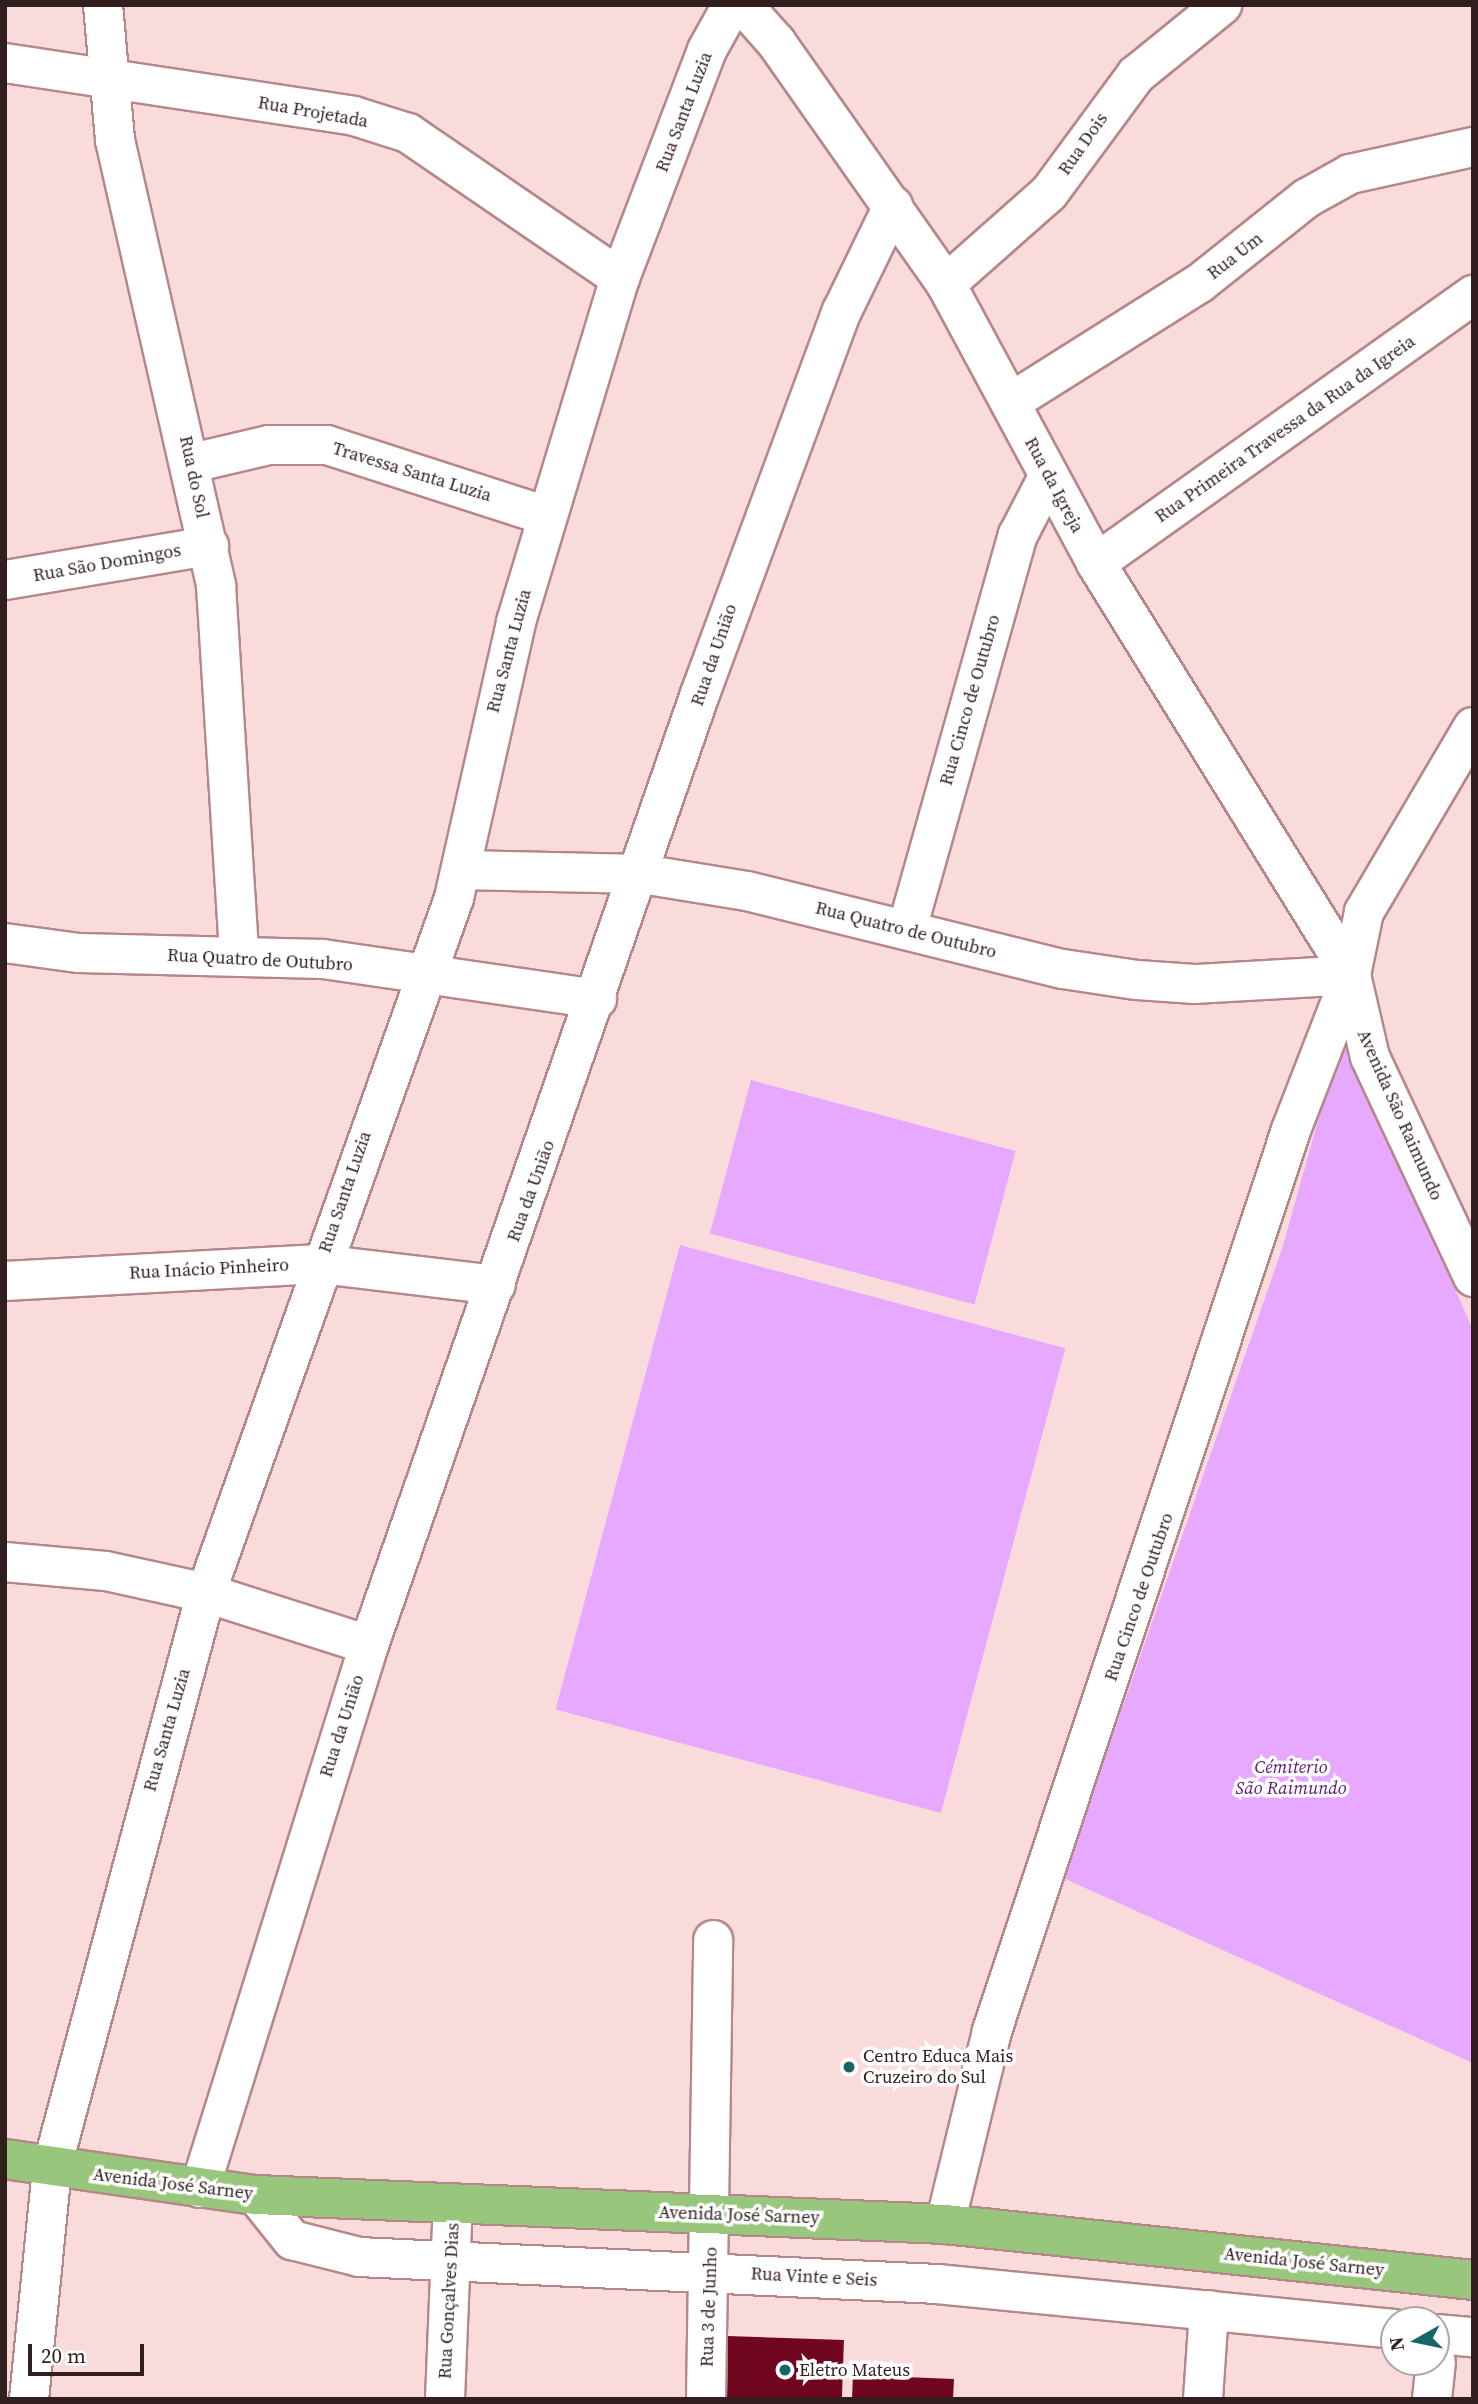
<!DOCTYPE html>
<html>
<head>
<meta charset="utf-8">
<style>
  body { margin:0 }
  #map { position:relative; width:1478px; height:2404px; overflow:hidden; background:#fadbdc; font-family:"Source Serif 4",serif }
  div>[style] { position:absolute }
  .green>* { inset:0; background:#e7a9ff; transform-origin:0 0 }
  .building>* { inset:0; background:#710621; transform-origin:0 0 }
  .roads { filter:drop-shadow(2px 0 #b68789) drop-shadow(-2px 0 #b68789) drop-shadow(0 2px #b68789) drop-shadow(0 -2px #b68789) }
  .minor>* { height:38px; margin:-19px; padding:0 19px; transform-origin:19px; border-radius:19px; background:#fff }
  .major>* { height:38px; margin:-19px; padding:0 19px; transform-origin:19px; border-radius:19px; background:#98c67c }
  .dots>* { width:19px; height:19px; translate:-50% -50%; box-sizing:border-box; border:4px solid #fff; border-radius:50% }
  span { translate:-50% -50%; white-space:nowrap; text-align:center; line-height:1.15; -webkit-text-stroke:7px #fff; paint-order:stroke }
  .street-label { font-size:18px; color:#311f20 }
  .park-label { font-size:18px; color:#5f1576; font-style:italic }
  .poi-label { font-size:18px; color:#311f20 }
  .left { translate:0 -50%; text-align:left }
  .frame { position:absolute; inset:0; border:7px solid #311f20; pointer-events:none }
  .north { position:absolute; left:1380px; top:2306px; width:70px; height:70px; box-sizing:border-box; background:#fff; border:2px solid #ada5a6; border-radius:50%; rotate:261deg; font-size:19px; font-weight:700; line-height:28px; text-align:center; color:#311f20 }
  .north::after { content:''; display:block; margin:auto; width:24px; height:32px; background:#176667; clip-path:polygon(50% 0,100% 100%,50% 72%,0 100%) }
  .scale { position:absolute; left:28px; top:2344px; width:116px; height:32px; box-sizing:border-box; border:4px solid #311f20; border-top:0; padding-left:9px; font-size:21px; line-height:24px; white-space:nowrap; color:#311f20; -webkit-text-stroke:5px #fff; paint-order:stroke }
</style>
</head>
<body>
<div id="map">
  <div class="green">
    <i style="clip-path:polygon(1343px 1031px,1473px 1330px,1473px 2063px,1063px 1878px,1282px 1249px)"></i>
    <i style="left:751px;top:1080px;width:274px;height:159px;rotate:15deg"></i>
    <i style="left:680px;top:1245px;width:399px;height:481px;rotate:15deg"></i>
  </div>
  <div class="building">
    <i style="left:728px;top:2336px;width:116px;height:63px;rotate:2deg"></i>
    <i style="clip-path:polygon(853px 2375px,954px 2379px,953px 2399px,852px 2399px)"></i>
  </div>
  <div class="roads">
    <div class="minor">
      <i style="left:103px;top:5px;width:136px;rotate:84.9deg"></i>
      <i style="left:115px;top:140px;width:457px;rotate:77.2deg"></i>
      <i style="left:216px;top:586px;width:371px;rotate:86.4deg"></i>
      <i style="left:743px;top:5px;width:50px;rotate:48.3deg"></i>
      <i style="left:776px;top:42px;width:296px;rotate:54.9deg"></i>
      <i style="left:946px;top:284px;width:317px;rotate:61.7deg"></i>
      <i style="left:1096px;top:563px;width:485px;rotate:58.2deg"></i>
      <i style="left:5px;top:63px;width:353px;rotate:8.6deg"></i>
      <i style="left:354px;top:116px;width:57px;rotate:17.5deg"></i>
      <i style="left:408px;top:133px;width:257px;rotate:34.4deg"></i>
      <i style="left:946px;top:284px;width:137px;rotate:-41.5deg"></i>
      <i style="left:1049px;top:193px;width:147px;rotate:-53.6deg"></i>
      <i style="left:1136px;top:75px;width:111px;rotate:-39.1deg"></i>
      <i style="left:1011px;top:402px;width:223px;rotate:-32.2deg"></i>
      <i style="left:1200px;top:283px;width:137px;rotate:-38.5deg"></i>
      <i style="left:1307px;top:198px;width:49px;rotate:-29.2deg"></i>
      <i style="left:1350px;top:174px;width:126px;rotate:-12.4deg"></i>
      <i style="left:192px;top:463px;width:79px;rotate:-13.2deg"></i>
      <i style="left:269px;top:445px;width:58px"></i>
      <i style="left:327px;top:445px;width:231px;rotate:17.9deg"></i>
      <i style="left:1096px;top:563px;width:463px;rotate:-35.4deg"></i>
      <i style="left:5px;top:580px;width:207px;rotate:-9.5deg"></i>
      <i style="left:1473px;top:727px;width:215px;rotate:120.5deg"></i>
      <i style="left:1364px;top:912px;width:64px;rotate:101.7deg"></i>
      <i style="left:1351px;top:975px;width:84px;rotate:77deg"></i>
      <i style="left:1370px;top:1057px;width:243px;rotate:64.9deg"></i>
      <i style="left:461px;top:870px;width:181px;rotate:1.3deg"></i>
      <i style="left:642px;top:874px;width:106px;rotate:9.2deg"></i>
      <i style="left:747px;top:891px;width:325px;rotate:13.9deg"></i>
      <i style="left:1063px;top:969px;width:75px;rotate:8.5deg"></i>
      <i style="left:1137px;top:980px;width:58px;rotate:3.9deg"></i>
      <i style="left:1195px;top:984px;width:156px;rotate:-3.3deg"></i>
      <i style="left:907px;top:929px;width:409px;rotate:-74.3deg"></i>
      <i style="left:1018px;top:535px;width:65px;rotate:-62.7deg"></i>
      <i style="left:5px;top:943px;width:75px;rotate:7.7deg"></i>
      <i style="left:79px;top:953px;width:244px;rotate:1.4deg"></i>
      <i style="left:323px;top:959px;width:277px;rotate:8.3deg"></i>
      <i style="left:5px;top:1281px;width:315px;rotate:-3.1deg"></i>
      <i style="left:320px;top:1264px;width:177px;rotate:6.8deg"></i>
      <i style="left:5px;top:1562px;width:101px;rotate:5.1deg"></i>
      <i style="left:106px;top:1571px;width:102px;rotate:12.4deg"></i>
      <i style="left:206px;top:1593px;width:171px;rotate:17.7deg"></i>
      <i style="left:200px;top:2188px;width:569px;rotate:-72.71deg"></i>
      <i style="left:369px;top:1645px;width:1007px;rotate:-70.81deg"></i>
      <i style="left:700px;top:694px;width:408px;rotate:-69.7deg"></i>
      <i style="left:842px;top:311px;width:117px;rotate:-64.1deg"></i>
      <i style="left:256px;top:2195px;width:58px;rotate:51.3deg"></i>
      <i style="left:292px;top:2240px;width:69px;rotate:14.2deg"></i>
      <i style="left:359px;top:2257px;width:579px;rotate:2.67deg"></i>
      <i style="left:937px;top:2284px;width:459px;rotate:5.6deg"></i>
      <i style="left:945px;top:2224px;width:199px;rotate:-76.3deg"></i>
      <i style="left:992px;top:2031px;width:949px;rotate:-71.64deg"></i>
      <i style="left:1291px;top:1130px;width:166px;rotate:-68.8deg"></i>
      <i style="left:1436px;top:2334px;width:37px;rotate:5deg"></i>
      <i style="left:29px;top:2399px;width:233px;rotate:-84.3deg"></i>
      <i style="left:52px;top:2167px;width:594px;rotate:-74.98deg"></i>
      <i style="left:206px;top:1593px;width:738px;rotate:-70.36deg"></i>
      <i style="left:454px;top:898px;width:283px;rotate:-77.3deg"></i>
      <i style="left:516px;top:622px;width:359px;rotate:-73.2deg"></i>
      <i style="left:620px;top:278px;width:244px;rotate:-69.1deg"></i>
      <i style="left:707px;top:50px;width:51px;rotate:-60.9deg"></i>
      <i style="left:445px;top:2399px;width:196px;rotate:-87.7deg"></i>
      <i style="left:706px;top:2399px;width:459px;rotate:-89.1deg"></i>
      <i style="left:1203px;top:2399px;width:89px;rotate:-86.1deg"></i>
      <i style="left:1432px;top:2399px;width:37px;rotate:-84deg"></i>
    </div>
    <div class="major">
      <i style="left:5px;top:2159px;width:254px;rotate:8.2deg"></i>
      <i style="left:256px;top:2195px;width:690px;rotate:2.41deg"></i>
      <i style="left:945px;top:2224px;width:531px;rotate:6.05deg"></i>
    </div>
  </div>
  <div class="dots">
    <i style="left:849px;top:2067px;background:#176667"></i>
    <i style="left:785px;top:2370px;background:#176667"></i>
  </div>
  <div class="street-label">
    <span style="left:313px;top:112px;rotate:10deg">Rua Projetada</span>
    <span style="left:684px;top:112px;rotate:-69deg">Rua Santa Luzia</span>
    <span style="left:1083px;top:144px;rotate:-55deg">Rua Dois</span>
    <span style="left:1235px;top:256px;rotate:-38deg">Rua Um</span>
    <span style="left:1285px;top:429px;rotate:-35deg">Rua Primeira Travessa da Rua da Igreia</span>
    <span style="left:412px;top:472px;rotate:17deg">Travessa Santa Luzia</span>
    <span style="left:194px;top:477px;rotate:78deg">Rua do Sol</span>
    <span style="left:1054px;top:485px;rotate:62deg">Rua da Igreja</span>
    <span style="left:107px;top:563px;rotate:-10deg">Rua São Domingos</span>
    <span style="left:509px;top:651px;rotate:-75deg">Rua Santa Luzia</span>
    <span style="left:714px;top:655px;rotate:-71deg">Rua da União</span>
    <span style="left:970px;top:700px;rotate:-74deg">Rua Cinco de Outubro</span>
    <span style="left:906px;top:930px;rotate:14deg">Rua Quatro de Outubro</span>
    <span style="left:260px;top:960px;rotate:3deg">Rua Quatro de Outubro</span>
    <span style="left:1400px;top:1115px;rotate:66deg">Avenida São Raimundo</span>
    <span style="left:531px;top:1191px;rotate:-70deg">Rua da União</span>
    <span style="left:345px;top:1192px;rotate:-71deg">Rua Santa Luzia</span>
    <span style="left:209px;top:1269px;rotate:-3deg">Rua Inácio Pinheiro</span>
    <span style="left:1139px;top:1597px;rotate:-71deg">Rua Cinco de Outubro</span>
    <span style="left:342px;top:1726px;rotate:-72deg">Rua da União</span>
    <span style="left:167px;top:1730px;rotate:-74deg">Rua Santa Luzia</span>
    <span style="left:173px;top:2184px;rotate:7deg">Avenida José Sarney</span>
    <span style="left:739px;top:2215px;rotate:2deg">Avenida José Sarney</span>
    <span style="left:1304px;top:2262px;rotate:6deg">Avenida José Sarney</span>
    <span style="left:814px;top:2277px;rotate:3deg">Rua Vinte e Seis</span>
    <span style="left:449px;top:2301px;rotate:-87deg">Rua Gonçalves Dias</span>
    <span style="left:709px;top:2307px;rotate:-88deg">Rua 3 de Junho</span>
  </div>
  <div class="park-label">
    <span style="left:1291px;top:1778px">Cémiterio<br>São Raimundo</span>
  </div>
  <div class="poi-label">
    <span class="left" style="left:863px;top:2067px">Centro Educa Mais<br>Cruzeiro do Sul</span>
    <span class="left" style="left:799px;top:2370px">Eletro Mateus</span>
  </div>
  <div class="frame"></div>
  <div class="north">N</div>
  <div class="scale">20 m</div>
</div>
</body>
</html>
